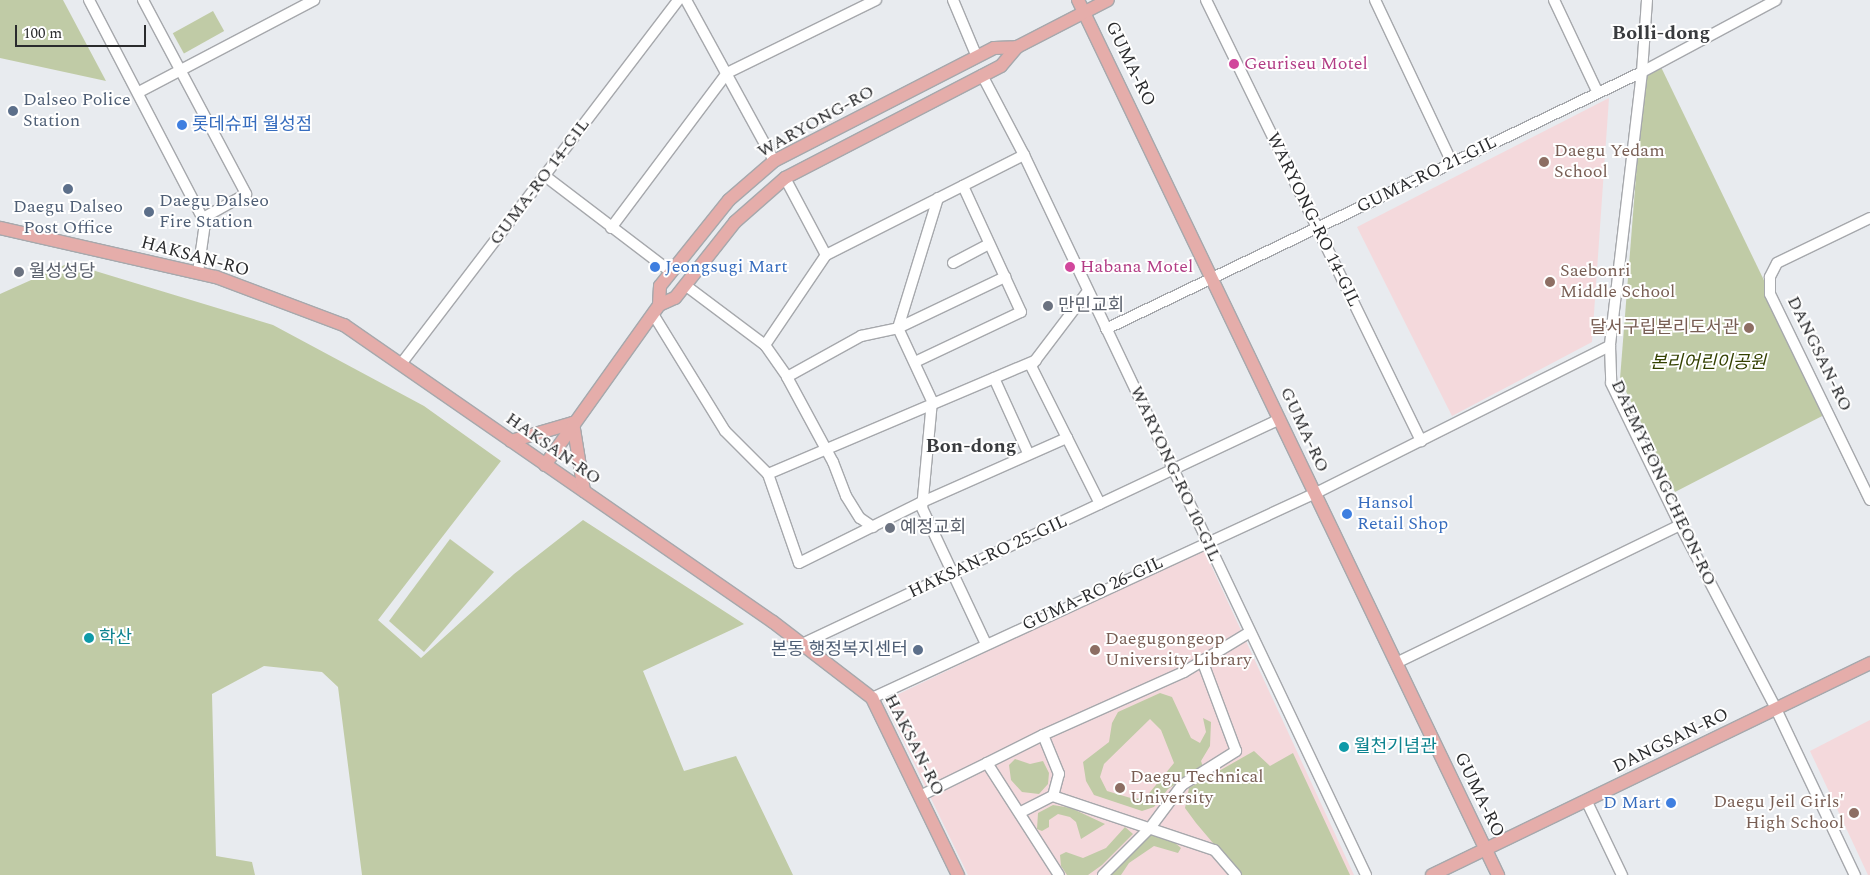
<!DOCTYPE html>
<html>
<head>
<meta charset="utf-8">
<style>
  body { margin:0 }
  #map { position:relative; width:1870px; height:875px; overflow:hidden; background:#e8ebef; font-family:Spectral,"Noto Sans KR",serif }
  div>[style] { position:absolute }
  .education>* { inset:0; background:#f4d9dc }
  .green>* { inset:0; background:#c0cba6; transform-origin:0 0 }
  .roads { filter:drop-shadow(1px 0 #a6a8ac) drop-shadow(-1px 0 #a6a8ac) drop-shadow(0 1px #a6a8ac) drop-shadow(0 -1px #a6a8ac) }
  .minor>* { height:10px; margin:-5px; padding:0 5px; transform-origin:5px; border-radius:5px; background:#fff }
  .major>* { height:12px; margin:-6px; padding:0 6px; transform-origin:6px; border-radius:6px; background:#e5adaa }
  .dots>* { width:14px; height:14px; translate:-50% -50%; box-sizing:border-box; border:2px solid #fff; border-radius:50% }
  span { translate:-50% -50%; white-space:nowrap; text-align:center; line-height:1.15; -webkit-text-stroke:4px #fff; paint-order:stroke }
  .street-label { font-size:18px; color:#2a2b2d }
  .hotel-label { font-size:18px; color:#b23c85 }
  .left { translate:0 -50%; text-align:left }
  .service-label { font-size:18px; color:#4e5e75 }
  .right { translate:-100% -50%; text-align:right }
  .shop-label { font-size:18px; color:#366cbe }
  .education-label { font-size:18px; color:#785e54 }
  .worship-label { font-size:18px; color:#5b616d }
  .park-label { font-size:18px; color:#334000; font-style:italic }
  .culture-label { font-size:18px; color:#0d838f }
  .quarter-label { font-size:20px; color:#393b3e; font-weight:700 }
  .scale { position:absolute; left:15px; top:25px; width:131px; height:22px; box-sizing:border-box; border:2px solid #2a2b2d; border-top:0; padding-left:6px; font-size:15px; line-height:18px; white-space:nowrap; color:#2a2b2d; -webkit-text-stroke:4px #fff; paint-order:stroke }
</style>
</head>
<body>
<div id="map">
  <div class="education">
    <i style="clip-path:polygon(1609px 98px,1592px 342px,1452px 416px,1357px 227px)"></i>
    <i style="clip-path:polygon(1203px 548px,1354px 875px,968px 875px,884px 701px)"></i>
    <i style="clip-path:polygon(1870px 720px,1870px 875px,1868px 875px,1810px 751px)"></i>
  </div>
  <div class="green">
    <i style="clip-path:polygon(0 0,63px 0,106px 81px,0 58px)"></i>
    <i style="left:213px;top:11px;width:23px;height:46px;rotate:61deg"></i>
    <i style="clip-path:polygon(1661px 67px,1828px 413px,1675px 492px,1620px 379px,1644px 75px)"></i>
    <i style="clip-path:polygon(69px 263px,273px 325px,424px 406px,501px 461px,378px 620px,421px 658px,514px 574px,583px 520px,744px 624px,643px 671px,684px 771px,736px 756px,793px 875px,362px 875px,338px 687px,322px 672px,264px 666px,212px 694px,216px 856px,252px 862px,255px 875px,0 875px,0 294px)"></i>
    <i style="clip-path:polygon(450px 539px,494px 572px,424px 652px,389px 621px)"></i>
    <i style="clip-path:polygon(evenodd,1160px 693px,1172px 697px,1191px 738px,1200px 743px,1206px 732px,1203px 718px,1211px 722px,1210px 746px,1201px 761px,1203px 767px,1168px 789px,1154px 807px,1142px 811px,1094px 795px,1086px 781px,1083px 762px,1109px 742px,1112px 723px,1118px 712px,1160px 693px,1150px 719px,1161px 730px,1174px 763px,1146px 797px,1134px 799px,1107px 791px,1100px 777px,1104px 764px,1150px 719px)"></i>
    <i style="clip-path:polygon(1254px 751px,1270px 766px,1293px 753px,1350px 875px,1240px 875px,1196px 823px,1185px 808px,1189px 788px)"></i>
    <i style="clip-path:polygon(1015px 759px,1030px 764px,1043px 761px,1049px 773px,1048px 784px,1039px 794px,1022px 792px,1011px 780px,1009px 765px)"></i>
    <i style="clip-path:polygon(1053px 805px,1071px 808px,1105px 824px,1081px 839px,1076px 822px,1070px 817px,1058px 814px,1049px 820px,1049px 827px,1042px 831px,1037px 829px,1038px 813px)"></i>
    <i style="clip-path:polygon(1125px 827px,1133px 834px,1102px 865px,1088px 875px,1067px 875px,1061px 866px,1060px 855px,1066px 852px,1083px 858px,1106px 848px)"></i>
    <i style="clip-path:polygon(1152px 834px,1168px 837px,1181px 848px,1178px 853px,1154px 846px,1129px 863px,1121px 875px,1108px 875px)"></i>
  </div>
  <div class="roads">
    <div class="minor">
      <i style="left:89px;top:0;width:251px;rotate:62.5deg"></i>
      <i style="left:205px;top:223px;width:49px;rotate:98.1deg"></i>
      <i style="left:143px;top:0;width:220px;rotate:62deg"></i>
      <i style="left:246px;top:194px;width:49px;rotate:150.8deg"></i>
      <i style="left:686px;top:0;width:183px;rotate:61.3deg"></i>
      <i style="left:953px;top:0;width:62px;rotate:67.2deg"></i>
      <i style="left:1206px;top:0;width:491px;rotate:64deg"></i>
      <i style="left:1375px;top:0;width:180px;rotate:64.7deg"></i>
      <i style="left:1554px;top:0;width:101px;rotate:64.7deg"></i>
      <i style="left:1647px;top:0;width:72px;rotate:94deg"></i>
      <i style="left:1642px;top:72px;width:276px;rotate:96.7deg"></i>
      <i style="left:1610px;top:346px;width:37px;rotate:88deg"></i>
      <i style="left:1611px;top:383px;width:158px;rotate:64.1deg"></i>
      <i style="left:1680px;top:525px;width:208px;rotate:62.4deg"></i>
      <i style="left:1776px;top:709px;width:184px;rotate:64.6deg"></i>
      <i style="left:982px;top:75px;width:90px;rotate:62.3deg"></i>
      <i style="left:1024px;top:155px;width:797px;rotate:64.59deg"></i>
      <i style="left:139px;top:92px;width:198px;rotate:-27.7deg"></i>
      <i style="left:545px;top:176px;width:158px;rotate:37.3deg"></i>
      <i style="left:785px;top:178px;width:87px;rotate:62deg"></i>
      <i style="left:938px;top:198px;width:136px;rotate:107.1deg"></i>
      <i style="left:898px;top:328px;width:81px;rotate:65deg"></i>
      <i style="left:932px;top:401px;width:107px;rotate:95.3deg"></i>
      <i style="left:922px;top:508px;width:150px;rotate:64.8deg"></i>
      <i style="left:1870px;top:218px;width:103px;rotate:154.2deg"></i>
      <i style="left:1777px;top:263px;width:16px;rotate:117deg"></i>
      <i style="left:1770px;top:277px;width:17px;rotate:90deg"></i>
      <i style="left:1770px;top:294px;width:229px;rotate:64.1deg"></i>
      <i style="left:611px;top:228px;width:194px;rotate:-53.2deg"></i>
      <i style="left:727px;top:73px;width:166px;rotate:-26.1deg"></i>
      <i style="left:953px;top:263px;width:41px;rotate:-27.8deg"></i>
      <i style="left:685px;top:285px;width:100px;rotate:36.9deg"></i>
      <i style="left:765px;top:345px;width:39px;rotate:55deg"></i>
      <i style="left:787px;top:377px;width:97px;rotate:61.6deg"></i>
      <i style="left:833px;top:462px;width:36px;rotate:69deg"></i>
      <i style="left:846px;top:496px;width:26px;rotate:58deg"></i>
      <i style="left:860px;top:518px;width:16px;rotate:35deg"></i>
      <i style="left:1088px;top:291px;width:94px;rotate:127.2deg"></i>
      <i style="left:1031px;top:366px;width:154px;rotate:63.4deg"></i>
      <i style="left:653px;top:314px;width:137px;rotate:58.4deg"></i>
      <i style="left:725px;top:431px;width:61px;rotate:45deg"></i>
      <i style="left:768px;top:474px;width:94px;rotate:70.8deg"></i>
      <i style="left:799px;top:563px;width:135px;rotate:-26.4deg"></i>
      <i style="left:920px;top:503px;width:161px;rotate:-23.9deg"></i>
      <i style="left:1106px;top:329px;width:594px;rotate:-25.62deg"></i>
      <i style="left:1642px;top:72px;width:152px;rotate:-28.2deg"></i>
      <i style="left:765px;top:345px;width:109px;rotate:-55.9deg"></i>
      <i style="left:826px;top:255px;width:222px;rotate:-26.8deg"></i>
      <i style="left:915px;top:362px;width:117px;rotate:-25.3deg"></i>
      <i style="left:1021px;top:312px;width:139px;rotate:-114.7deg"></i>
      <i style="left:401px;top:364px;width:457px;rotate:-52.7deg"></i>
      <i style="left:787px;top:377px;width:85px;rotate:-29deg"></i>
      <i style="left:861px;top:336px;width:38px;rotate:-12deg"></i>
      <i style="left:898px;top:328px;width:119px;rotate:-25.5deg"></i>
      <i style="left:994px;top:378px;width:82px;rotate:65.6deg"></i>
      <i style="left:768px;top:474px;width:291px;rotate:-23deg"></i>
      <i style="left:802px;top:644px;width:528px;rotate:-25.21deg"></i>
      <i style="left:1396px;top:663px;width:316px;rotate:-25.9deg"></i>
      <i style="left:872px;top:698px;width:487px;rotate:-24.8deg"></i>
      <i style="left:1314px;top:494px;width:331px;rotate:-26.6deg"></i>
      <i style="left:1043px;top:735px;width:63px;rotate:153.4deg"></i>
      <i style="left:987px;top:763px;width:133px;rotate:57.3deg"></i>
      <i style="left:920px;top:796px;width:75px;rotate:-26.2deg"></i>
      <i style="left:1587px;top:802px;width:81px;rotate:64.4deg"></i>
      <i style="left:1021px;top:812px;width:36px;rotate:-27deg"></i>
      <i style="left:1103px;top:875px;width:66px;rotate:-45deg"></i>
      <i style="left:1150px;top:828px;width:54px;rotate:-53.3deg"></i>
      <i style="left:1182px;top:785px;width:64px;rotate:-32.2deg"></i>
      <i style="left:1236px;top:751px;width:97px;rotate:-110.5deg"></i>
      <i style="left:1236px;top:875px;width:33px;rotate:-131deg"></i>
      <i style="left:1214px;top:850px;width:170px;rotate:-161.5deg"></i>
      <i style="left:1053px;top:796px;width:23px;rotate:-75deg"></i>
      <i style="left:1059px;top:774px;width:42px;rotate:-112.3deg"></i>
      <i style="left:1043px;top:735px;width:154px;rotate:-24.1deg"></i>
      <i style="left:1184px;top:672px;width:77px;rotate:-31.2deg"></i>
    </div>
    <div class="major">
      <i style="left:1078px;top:0;width:971px;rotate:64.36deg"></i>
      <i style="left:0;top:228px;width:221px;rotate:12.8deg"></i>
      <i style="left:216px;top:277px;width:137px;rotate:20.6deg"></i>
      <i style="left:344px;top:325px;width:522px;rotate:34.7deg"></i>
      <i style="left:773px;top:622px;width:125px;rotate:37.5deg"></i>
      <i style="left:872px;top:698px;width:197px;rotate:64.1deg"></i>
      <i style="left:659px;top:305px;width:19px;rotate:-87deg"></i>
      <i style="left:660px;top:286px;width:110px;rotate:-51.3deg"></i>
      <i style="left:729px;top:200px;width:60px;rotate:-40.9deg"></i>
      <i style="left:774px;top:161px;width:247px;rotate:-27.2deg"></i>
      <i style="left:994px;top:48px;width:23px;rotate:-2deg"></i>
      <i style="left:1017px;top:47px;width:102px;rotate:-27.3deg"></i>
      <i style="left:511px;top:441px;width:65px;rotate:-16.2deg"></i>
      <i style="left:573px;top:423px;width:69px;rotate:80.8deg"></i>
      <i style="left:545px;top:465px;width:196px;rotate:-54.5deg"></i>
      <i style="left:659px;top:305px;width:17px;rotate:-24deg"></i>
      <i style="left:675px;top:298px;width:97px;rotate:-51.7deg"></i>
      <i style="left:735px;top:222px;width:67px;rotate:-41.3deg"></i>
      <i style="left:785px;top:178px;width:243px;rotate:-27.4deg"></i>
      <i style="left:1001px;top:66px;width:25px;rotate:-50deg"></i>
      <i style="left:1432px;top:875px;width:487px;rotate:-25.8deg"></i>
    </div>
  </div>
  <div class="dots">
    <i style="left:1234px;top:64px;background:#d1479c"></i>
    <i style="left:13px;top:111px;background:#5c6f8a"></i>
    <i style="left:182px;top:125px;background:#3f7fe0"></i>
    <i style="left:1544px;top:162px;background:#8d6e63"></i>
    <i style="left:68px;top:189px;background:#5c6f8a"></i>
    <i style="left:149px;top:212px;background:#5c6f8a"></i>
    <i style="left:655px;top:267px;background:#3f7fe0"></i>
    <i style="left:1070px;top:267px;background:#d1479c"></i>
    <i style="left:19px;top:272px;background:#6b7280"></i>
    <i style="left:1550px;top:282px;background:#8d6e63"></i>
    <i style="left:1048px;top:306px;background:#6b7280"></i>
    <i style="left:1749px;top:328px;background:#8d6e63"></i>
    <i style="left:1347px;top:514px;background:#3f7fe0"></i>
    <i style="left:890px;top:528px;background:#6b7280"></i>
    <i style="left:89px;top:638px;background:#0f9aa8"></i>
    <i style="left:918px;top:650px;background:#5c6f8a"></i>
    <i style="left:1095px;top:650px;background:#8d6e63"></i>
    <i style="left:1344px;top:747px;background:#0f9aa8"></i>
    <i style="left:1120px;top:788px;background:#8d6e63"></i>
    <i style="left:1671px;top:803px;background:#3f7fe0"></i>
    <i style="left:1854px;top:813px;background:#8d6e63"></i>
  </div>
  <div class="street-label">
    <span style="left:1130px;top:64px;rotate:64deg">GUMA-RO</span>
    <span style="left:816px;top:122px;rotate:-29deg">WARYONG-RO</span>
    <span style="left:1427px;top:175px;rotate:-26deg">GUMA-RO 21-GIL</span>
    <span style="left:540px;top:182px;rotate:-53deg">GUMA-RO 14-GIL</span>
    <span style="left:1313px;top:220px;rotate:64deg">WARYONG-RO 14-GIL</span>
    <span style="left:195px;top:257px;rotate:15deg">HAKSAN-RO</span>
    <span style="left:1819px;top:354px;rotate:64deg">DANGSAN-RO</span>
    <span style="left:1304px;top:430px;rotate:65deg">GUMA-RO</span>
    <span style="left:553px;top:449px;rotate:35deg">HAKSAN-RO</span>
    <span style="left:1175px;top:474px;rotate:65deg">WARYONG-RO 10-GIL</span>
    <span style="left:1663px;top:483px;rotate:65deg">DAEMYEONGCHEON-RO</span>
    <span style="left:988px;top:557px;rotate:-25deg">HAKSAN-RO 25-GIL</span>
    <span style="left:1093px;top:594px;rotate:-25deg">GUMA-RO 26-GIL</span>
    <span style="left:1671px;top:741px;rotate:-26deg">DANGSAN-RO</span>
    <span style="left:914px;top:745px;rotate:63deg">HAKSAN-RO</span>
    <span style="left:1479px;top:795px;rotate:64deg">GUMA-RO</span>
  </div>
  <div class="hotel-label">
    <span class="left" style="left:1244px;top:64px">Geuriseu Motel</span>
    <span class="left" style="left:1080px;top:267px">Habana Motel</span>
  </div>
  <div class="service-label">
    <span class="left" style="left:23px;top:111px">Dalseo Police<br>Station</span>
    <span class="left" style="left:159px;top:212px">Daegu Dalseo<br>Fire Station</span>
    <span style="left:68px;top:218px">Daegu Dalseo<br>Post Office</span>
    <span class="right" style="left:908px;top:650px">본동 행정복지센터</span>
  </div>
  <div class="shop-label">
    <span class="left" style="left:192px;top:125px">롯데슈퍼 월성점</span>
    <span class="left" style="left:665px;top:267px">Jeongsugi Mart</span>
    <span class="left" style="left:1357px;top:514px">Hansol<br>Retail Shop</span>
    <span class="right" style="left:1661px;top:803px">D Mart</span>
  </div>
  <div class="education-label">
    <span class="left" style="left:1554px;top:162px">Daegu Yedam<br>School</span>
    <span class="left" style="left:1560px;top:282px">Saebonri<br>Middle School</span>
    <span class="right" style="left:1739px;top:328px">달서구립본리도서관</span>
    <span class="left" style="left:1105px;top:650px">Daegugongeop<br>University Library</span>
    <span class="left" style="left:1130px;top:788px">Daegu Technical<br>University</span>
    <span class="right" style="left:1844px;top:813px">Daegu Jeil Girls'<br>High School</span>
  </div>
  <div class="worship-label">
    <span class="left" style="left:29px;top:272px">월성성당</span>
    <span class="left" style="left:1058px;top:306px">만민교회</span>
    <span class="left" style="left:900px;top:528px">예정교회</span>
  </div>
  <div class="park-label">
    <span style="left:1708px;top:363px">본리어린이공원</span>
  </div>
  <div class="culture-label">
    <span class="left" style="left:99px;top:638px">학산</span>
    <span class="left" style="left:1354px;top:747px">월천기념관</span>
  </div>
  <div class="quarter-label">
    <span style="left:1661px;top:33px">Bolli-dong</span>
    <span style="left:971px;top:446px">Bon-dong</span>
  </div>
  <div class="scale">100 m</div>
</div>
</body>
</html>
